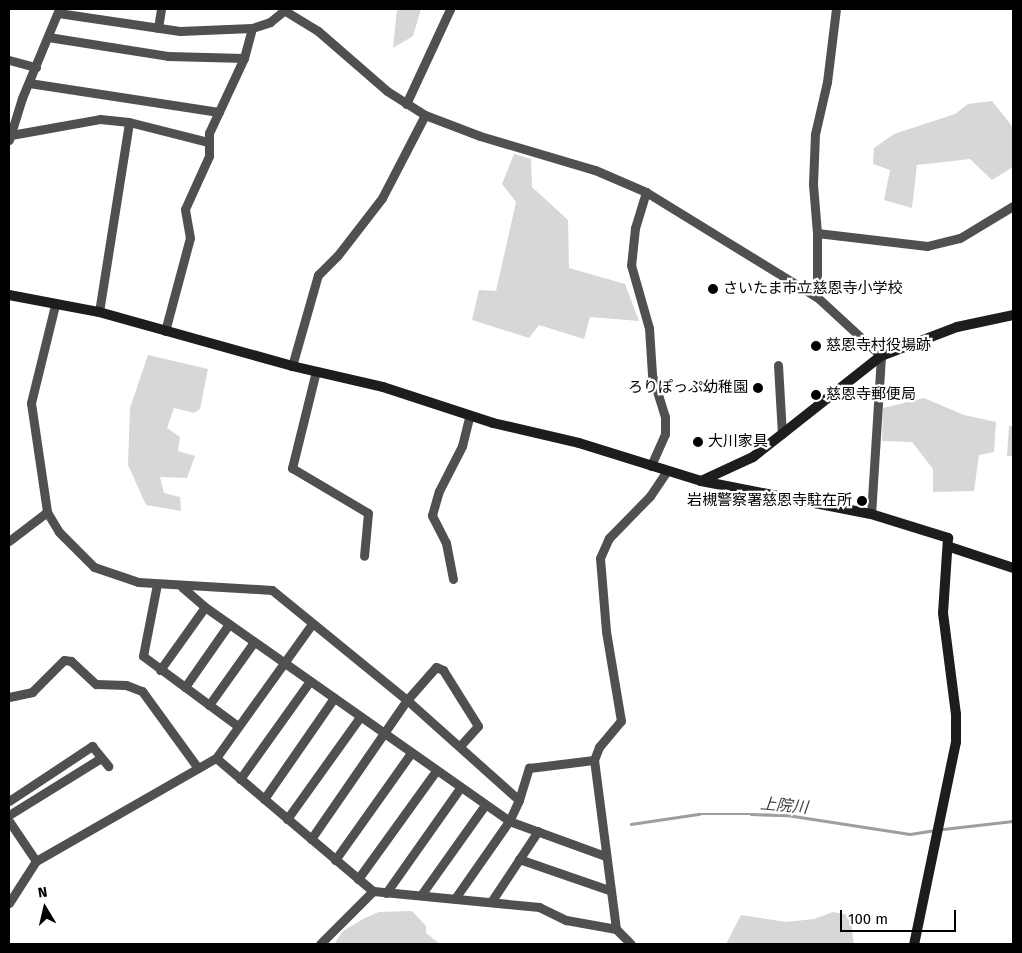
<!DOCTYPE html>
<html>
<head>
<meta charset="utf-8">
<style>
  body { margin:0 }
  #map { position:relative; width:1022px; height:953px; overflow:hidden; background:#fff; font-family:"Fira Sans","Noto Sans JP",sans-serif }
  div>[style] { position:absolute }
  .green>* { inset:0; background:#d7d7d7 }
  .stream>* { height:2.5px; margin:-1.25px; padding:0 1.25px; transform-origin:1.25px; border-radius:1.25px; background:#9e9e9e }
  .street>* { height:9px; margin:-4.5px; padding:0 4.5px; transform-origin:4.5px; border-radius:4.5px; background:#505050 }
  .secondary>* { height:10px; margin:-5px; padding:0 5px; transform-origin:5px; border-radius:5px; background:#1d1d1d }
  .dots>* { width:14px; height:14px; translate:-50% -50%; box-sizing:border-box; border:2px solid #fff; border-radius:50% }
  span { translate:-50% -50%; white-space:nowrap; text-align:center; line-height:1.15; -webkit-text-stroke:4.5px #fff; paint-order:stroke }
  .poi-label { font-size:15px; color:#000 }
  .left { translate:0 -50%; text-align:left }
  .right { translate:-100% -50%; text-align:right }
  .water-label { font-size:16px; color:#3f3f3f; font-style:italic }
  .frame { position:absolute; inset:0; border:10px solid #000; pointer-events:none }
  .north { position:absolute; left:20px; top:883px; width:50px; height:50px; -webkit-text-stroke:4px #fff; paint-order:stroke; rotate:351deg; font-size:14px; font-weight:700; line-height:20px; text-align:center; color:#000 }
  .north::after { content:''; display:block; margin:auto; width:18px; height:22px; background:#000; clip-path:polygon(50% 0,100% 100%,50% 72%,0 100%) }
  .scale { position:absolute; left:840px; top:910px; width:116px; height:22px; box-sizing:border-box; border:2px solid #000; border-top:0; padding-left:6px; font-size:15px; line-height:18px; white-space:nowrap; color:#000; -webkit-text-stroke:4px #fff; paint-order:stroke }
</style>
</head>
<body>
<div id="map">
  <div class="green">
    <i style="clip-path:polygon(397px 9px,421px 9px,413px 36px,393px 48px)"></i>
    <i style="clip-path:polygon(992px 101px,1012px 126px,1013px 167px,992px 180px,970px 159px,917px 165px,912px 208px,884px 200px,890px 170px,873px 164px,874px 148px,894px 134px,955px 114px,968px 104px)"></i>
    <i style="clip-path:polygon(514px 154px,531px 159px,532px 187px,568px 220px,569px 268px,625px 284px,639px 321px,590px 317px,584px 339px,539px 325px,529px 338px,472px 320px,479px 290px,496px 291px,516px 202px,502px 184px)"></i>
    <i style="clip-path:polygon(148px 355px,208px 369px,200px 409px,194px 413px,174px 408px,167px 428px,180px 437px,178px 451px,195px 456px,187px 478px,160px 477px,164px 493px,180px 497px,181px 511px,146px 505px,128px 465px,130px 408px)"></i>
    <i style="clip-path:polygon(924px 398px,964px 415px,996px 422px,994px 452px,979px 455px,974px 491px,933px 492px,933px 469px,912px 442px,882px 441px,883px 408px)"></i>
    <i style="clip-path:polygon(1009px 426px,1013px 426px,1013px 456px,1007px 456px)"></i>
    <i style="clip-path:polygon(412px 911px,426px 926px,426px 933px,440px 944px,334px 944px,343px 931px,363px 919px,379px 912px)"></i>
    <i style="clip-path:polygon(833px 912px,850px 915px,854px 944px,726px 944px,741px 915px,786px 922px,814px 919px)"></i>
  </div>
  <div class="stream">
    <i style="left:631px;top:824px;width:69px;rotate:-8.4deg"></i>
    <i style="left:699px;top:814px;width:52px"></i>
    <i style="left:751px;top:814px;width:36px;rotate:2deg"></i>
    <i style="left:787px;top:815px;width:124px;rotate:8.8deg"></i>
    <i style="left:910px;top:834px;width:24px;rotate:-9deg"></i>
    <i style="left:943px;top:829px;width:70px;rotate:-6.5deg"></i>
  </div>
  <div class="street">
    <i style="left:282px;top:9px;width:42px;rotate:31.4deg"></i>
    <i style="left:318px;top:31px;width:91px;rotate:41deg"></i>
    <i style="left:387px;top:91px;width:45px;rotate:32.3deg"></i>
    <i style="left:425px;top:115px;width:59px;rotate:20.9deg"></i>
    <i style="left:480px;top:136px;width:120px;rotate:16.5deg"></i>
    <i style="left:595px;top:170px;width:56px;rotate:23.3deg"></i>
    <i style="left:646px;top:192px;width:201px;rotate:31.6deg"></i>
    <i style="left:817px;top:297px;width:87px;rotate:42.7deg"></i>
    <i style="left:881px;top:356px;width:158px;rotate:93.6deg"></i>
    <i style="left:58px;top:13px;width:123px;rotate:8.4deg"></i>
    <i style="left:180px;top:31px;width:72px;rotate:-2.4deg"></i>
    <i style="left:252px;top:28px;width:19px;rotate:-18deg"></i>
    <i style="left:270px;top:22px;width:19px;rotate:-39deg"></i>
    <i style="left:158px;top:28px;width:19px;rotate:-81deg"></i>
    <i style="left:48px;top:37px;width:121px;rotate:9deg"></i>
    <i style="left:168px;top:56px;width:76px;rotate:1.5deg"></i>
    <i style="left:9px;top:60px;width:28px;rotate:15deg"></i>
    <i style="left:29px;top:83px;width:192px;rotate:8.7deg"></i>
    <i style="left:406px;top:104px;width:105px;rotate:-65.1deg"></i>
    <i style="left:11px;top:135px;width:90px;rotate:-10.2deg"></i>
    <i style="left:100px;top:119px;width:29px;rotate:6deg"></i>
    <i style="left:129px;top:122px;width:81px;rotate:14.2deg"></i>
    <i style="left:9px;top:140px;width:44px;rotate:-72.8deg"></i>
    <i style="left:22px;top:98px;width:96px;rotate:-67.4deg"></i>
    <i style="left:646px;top:192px;width:38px;rotate:107deg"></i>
    <i style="left:635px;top:228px;width:37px;rotate:96deg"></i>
    <i style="left:631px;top:265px;width:66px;rotate:74.1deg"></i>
    <i style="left:649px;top:328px;width:47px;rotate:86.3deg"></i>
    <i style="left:652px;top:375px;width:44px;rotate:72.8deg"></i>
    <i style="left:665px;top:417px;width:17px;rotate:90deg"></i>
    <i style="left:665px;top:434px;width:35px;rotate:114deg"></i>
    <i style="left:817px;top:233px;width:111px;rotate:6.7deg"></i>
    <i style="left:927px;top:246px;width:34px;rotate:-14deg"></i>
    <i style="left:960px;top:238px;width:62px;rotate:-31.1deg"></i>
    <i style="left:817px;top:297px;width:64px;rotate:-90deg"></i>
    <i style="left:817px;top:233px;width:49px;rotate:-94.7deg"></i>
    <i style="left:813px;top:184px;width:50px;rotate:-87.7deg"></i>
    <i style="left:815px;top:134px;width:53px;rotate:-77deg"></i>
    <i style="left:827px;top:82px;width:74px;rotate:-83deg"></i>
    <i style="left:55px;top:305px;width:101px;rotate:103.8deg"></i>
    <i style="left:31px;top:403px;width:110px;rotate:81.6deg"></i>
    <i style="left:47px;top:512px;width:23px;rotate:59deg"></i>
    <i style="left:59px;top:532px;width:49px;rotate:45deg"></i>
    <i style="left:94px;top:567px;width:46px;rotate:18.8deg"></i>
    <i style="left:138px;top:582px;width:134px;rotate:3.4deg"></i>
    <i style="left:272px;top:590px;width:174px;rotate:39.2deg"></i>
    <i style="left:407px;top:700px;width:150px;rotate:41.8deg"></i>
    <i style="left:519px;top:800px;width:23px;rotate:115deg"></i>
    <i style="left:509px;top:821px;width:93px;rotate:124.9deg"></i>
    <i style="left:99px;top:312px;width:192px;rotate:-81deg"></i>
    <i style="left:165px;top:331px;width:96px;rotate:-75deg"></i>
    <i style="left:190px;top:238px;width:29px;rotate:-100deg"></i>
    <i style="left:185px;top:209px;width:58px;rotate:-65.6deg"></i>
    <i style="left:209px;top:156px;width:23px;rotate:-90deg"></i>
    <i style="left:209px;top:133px;width:83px;rotate:-65deg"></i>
    <i style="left:244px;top:58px;width:31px;rotate:-75deg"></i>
    <i style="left:778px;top:365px;width:69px;rotate:86.7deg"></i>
    <i style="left:292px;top:366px;width:95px;rotate:-74.1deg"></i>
    <i style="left:318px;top:275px;width:28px;rotate:-45deg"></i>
    <i style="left:338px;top:255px;width:72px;rotate:-52.3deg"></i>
    <i style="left:382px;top:198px;width:93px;rotate:-62.6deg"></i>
    <i style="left:316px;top:371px;width:100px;rotate:103.9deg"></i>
    <i style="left:292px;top:468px;width:88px;rotate:30.6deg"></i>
    <i style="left:368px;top:513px;width:43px;rotate:95.3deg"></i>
    <i style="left:9px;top:541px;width:48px;rotate:-37.3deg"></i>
    <i style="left:453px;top:579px;width:37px;rotate:-101deg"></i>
    <i style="left:446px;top:543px;width:31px;rotate:-117deg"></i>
    <i style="left:432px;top:515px;width:25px;rotate:-74deg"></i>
    <i style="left:439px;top:491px;width:51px;rotate:-62.9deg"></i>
    <i style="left:462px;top:446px;width:32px;rotate:-76deg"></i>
    <i style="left:157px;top:584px;width:73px;rotate:101deg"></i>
    <i style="left:143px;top:656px;width:118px;rotate:36.4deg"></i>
    <i style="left:182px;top:587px;width:30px;rotate:41deg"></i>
    <i style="left:205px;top:607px;width:372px;rotate:35.1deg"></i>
    <i style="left:509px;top:821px;width:102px;rotate:20deg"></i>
    <i style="left:160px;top:670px;width:77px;rotate:-54.5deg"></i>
    <i style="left:185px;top:687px;width:77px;rotate:-55.1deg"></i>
    <i style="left:9px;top:697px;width:24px;rotate:-12deg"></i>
    <i style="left:32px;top:692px;width:45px;rotate:-45deg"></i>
    <i style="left:64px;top:660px;width:7px;rotate:8deg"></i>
    <i style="left:71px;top:661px;width:34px;rotate:43deg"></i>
    <i style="left:96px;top:684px;width:30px;rotate:2deg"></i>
    <i style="left:126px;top:685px;width:17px;rotate:21deg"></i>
    <i style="left:142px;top:691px;width:95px;rotate:54deg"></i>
    <i style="left:209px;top:705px;width:77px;rotate:-54.5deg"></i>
    <i style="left:216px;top:758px;width:206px;rotate:40.3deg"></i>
    <i style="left:373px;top:891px;width:167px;rotate:5.5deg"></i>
    <i style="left:539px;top:907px;width:30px;rotate:26deg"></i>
    <i style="left:566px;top:920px;width:51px;rotate:10.2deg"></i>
    <i style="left:616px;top:929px;width:21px;rotate:45deg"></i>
    <i style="left:240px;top:779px;width:120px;rotate:-54.5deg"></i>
    <i style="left:264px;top:799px;width:123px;rotate:-55.3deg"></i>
    <i style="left:519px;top:800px;width:34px;rotate:-73deg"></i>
    <i style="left:529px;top:768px;width:65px;rotate:-7deg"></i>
    <i style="left:9px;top:801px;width:100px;rotate:-33.5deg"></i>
    <i style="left:92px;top:746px;width:26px;rotate:51deg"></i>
    <i style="left:9px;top:815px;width:108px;rotate:-31.8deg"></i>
    <i style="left:287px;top:819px;width:125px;rotate:-54.4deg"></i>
    <i style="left:9px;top:821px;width:48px;rotate:56deg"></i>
    <i style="left:311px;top:839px;width:169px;rotate:-55.4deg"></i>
    <i style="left:407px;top:700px;width:44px;rotate:-48.7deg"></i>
    <i style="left:436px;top:667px;width:8px;rotate:23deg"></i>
    <i style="left:443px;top:670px;width:66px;rotate:58deg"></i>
    <i style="left:478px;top:726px;width:27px;rotate:132deg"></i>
    <i style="left:519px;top:859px;width:95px;rotate:19deg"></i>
    <i style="left:335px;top:860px;width:131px;rotate:-54.6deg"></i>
    <i style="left:358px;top:879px;width:133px;rotate:-54.2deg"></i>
    <i style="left:386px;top:893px;width:128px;rotate:-54.8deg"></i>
    <i style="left:421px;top:895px;width:110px;rotate:-54.6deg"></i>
    <i style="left:491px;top:902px;width:85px;rotate:-56.5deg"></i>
    <i style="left:9px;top:903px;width:50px;rotate:-57.3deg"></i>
    <i style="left:36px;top:861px;width:207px;rotate:-29.8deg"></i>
    <i style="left:216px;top:758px;width:165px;rotate:-54.4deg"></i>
    <i style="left:616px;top:929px;width:170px;rotate:-97.4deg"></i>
    <i style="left:594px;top:760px;width:14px;rotate:-69deg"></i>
    <i style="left:599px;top:747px;width:34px;rotate:-50deg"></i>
    <i style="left:621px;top:721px;width:91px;rotate:-99.5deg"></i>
    <i style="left:606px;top:631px;width:73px;rotate:-94.7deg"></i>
    <i style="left:600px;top:558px;width:22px;rotate:-66deg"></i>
    <i style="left:609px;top:538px;width:59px;rotate:-45.7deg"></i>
    <i style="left:650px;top:496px;width:30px;rotate:-56deg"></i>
    <i style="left:320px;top:944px;width:75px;rotate:-45deg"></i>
  </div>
  <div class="secondary">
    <i style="left:9px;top:295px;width:92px;rotate:10.7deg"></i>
    <i style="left:99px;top:312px;width:200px;rotate:15.6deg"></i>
    <i style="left:292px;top:366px;width:93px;rotate:13deg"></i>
    <i style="left:383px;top:387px;width:116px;rotate:18.1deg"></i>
    <i style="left:493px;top:423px;width:88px;rotate:13.1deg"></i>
    <i style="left:579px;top:443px;width:128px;rotate:17.3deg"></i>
    <i style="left:701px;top:481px;width:173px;rotate:11deg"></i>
    <i style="left:871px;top:514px;width:81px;rotate:17.3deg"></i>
    <i style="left:948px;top:538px;width:75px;rotate:93.8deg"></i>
    <i style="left:943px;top:613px;width:102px;rotate:82.7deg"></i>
    <i style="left:956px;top:714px;width:28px;rotate:90deg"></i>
    <i style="left:956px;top:742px;width:206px;rotate:101.7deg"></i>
    <i style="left:701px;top:481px;width:57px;rotate:-24.8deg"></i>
    <i style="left:753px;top:457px;width:163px;rotate:-38.3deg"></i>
    <i style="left:881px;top:356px;width:81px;rotate:-20.9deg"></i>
    <i style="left:957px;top:327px;width:57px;rotate:-12.1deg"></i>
    <i style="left:950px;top:547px;width:66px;rotate:18.4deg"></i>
  </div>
  <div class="dots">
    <i style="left:713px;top:289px;background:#000"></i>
    <i style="left:816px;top:346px;background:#000"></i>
    <i style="left:758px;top:388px;background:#000"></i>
    <i style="left:816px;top:395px;background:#000"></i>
    <i style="left:698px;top:442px;background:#000"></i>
    <i style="left:862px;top:501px;background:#000"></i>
  </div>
  <div class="poi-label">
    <span class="left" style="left:723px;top:289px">さいたま市立慈恩寺小学校</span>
    <span class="left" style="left:826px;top:346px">慈恩寺村役場跡</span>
    <span class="right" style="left:748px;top:388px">ろりぽっぷ幼稚園</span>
    <span class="left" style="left:826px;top:395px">慈恩寺郵便局</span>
    <span class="left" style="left:708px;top:442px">大川家具</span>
    <span class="right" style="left:852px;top:501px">岩槻警察署慈恩寺駐在所</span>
  </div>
  <div class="water-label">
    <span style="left:784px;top:806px;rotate:5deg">上院川</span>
  </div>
  <div class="frame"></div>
  <div class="north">N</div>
  <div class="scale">100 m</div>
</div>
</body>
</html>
